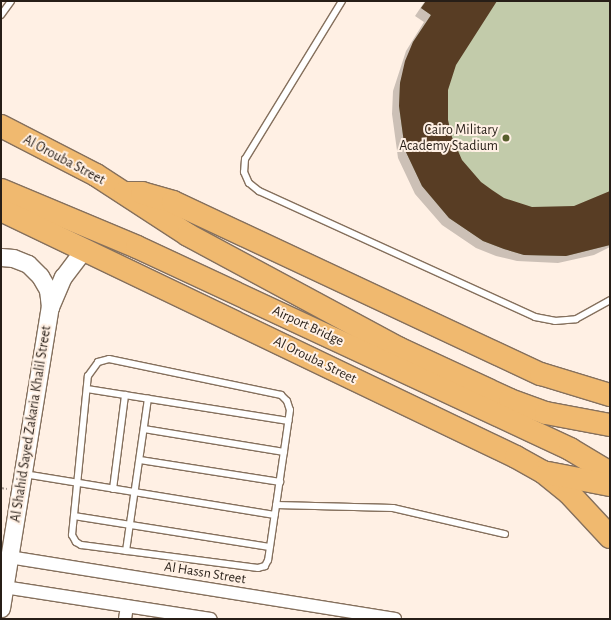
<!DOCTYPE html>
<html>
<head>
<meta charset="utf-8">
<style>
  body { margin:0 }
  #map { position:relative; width:611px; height:620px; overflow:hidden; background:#fff0e4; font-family:"Alegreya Sans",sans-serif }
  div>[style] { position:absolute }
  .green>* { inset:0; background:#c2cbaa }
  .shadow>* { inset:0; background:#0003 }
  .building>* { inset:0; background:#583d24 }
  .path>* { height:2px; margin-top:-1px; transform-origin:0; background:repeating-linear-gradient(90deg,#a89b91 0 3px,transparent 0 5px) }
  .roads { filter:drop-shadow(1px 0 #85705d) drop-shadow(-1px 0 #85705d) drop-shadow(0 1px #85705d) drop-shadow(0 -1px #85705d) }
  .lane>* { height:6px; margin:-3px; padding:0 3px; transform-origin:3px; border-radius:3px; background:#fff }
  .street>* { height:12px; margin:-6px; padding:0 6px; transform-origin:6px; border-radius:6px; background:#fff }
  .secondary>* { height:17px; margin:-8.5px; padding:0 8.5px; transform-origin:8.5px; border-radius:8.5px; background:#fff }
  .highway>* { height:22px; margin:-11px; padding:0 11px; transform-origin:11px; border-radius:11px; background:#f0b96f }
  .dots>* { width:11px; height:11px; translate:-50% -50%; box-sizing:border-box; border:2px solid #fff0e4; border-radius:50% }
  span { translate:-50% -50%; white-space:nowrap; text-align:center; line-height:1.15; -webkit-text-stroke:4px #fff0e4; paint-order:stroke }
  .poi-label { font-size:14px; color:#271e17 }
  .right { translate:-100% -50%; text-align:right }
  .street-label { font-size:14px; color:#271e17 }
  .frame { position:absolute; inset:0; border:2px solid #271e17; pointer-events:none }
</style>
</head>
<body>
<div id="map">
  <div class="green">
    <i style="clip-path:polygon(426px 1px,610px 1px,610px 245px,566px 256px,524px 255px,504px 249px,483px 241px,449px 218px,422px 186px,405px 150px,399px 107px,400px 83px,413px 42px,431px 15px,421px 8px)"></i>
  </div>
  <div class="shadow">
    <i style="clip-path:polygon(425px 1px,496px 1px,455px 65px,447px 90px,447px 120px,451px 137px,461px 160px,480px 183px,504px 199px,532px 208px,574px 207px,596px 199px,610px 191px,610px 247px,594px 255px,558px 263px,517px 261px,496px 256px,476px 248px,442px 225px,415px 194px,398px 158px,392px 114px,393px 91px,406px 51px,424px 22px,415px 16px)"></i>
  </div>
  <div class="building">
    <i style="clip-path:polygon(426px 1px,497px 1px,456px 65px,448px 90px,448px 120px,452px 137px,462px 160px,481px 182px,492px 190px,504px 198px,532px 207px,574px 206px,610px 191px,610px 245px,566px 256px,524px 255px,504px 249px,483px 241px,449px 218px,422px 186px,405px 150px,399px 106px,400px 83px,405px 61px,413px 42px,431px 15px,421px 8px)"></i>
  </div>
  <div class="path">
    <i style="left:1px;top:488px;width:6px;rotate:9deg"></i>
  </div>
  <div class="roads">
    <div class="lane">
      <i style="left:342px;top:1px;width:185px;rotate:121.5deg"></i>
      <i style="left:245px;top:159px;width:13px;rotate:94deg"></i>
      <i style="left:244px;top:172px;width:12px;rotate:66deg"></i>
      <i style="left:249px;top:183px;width:13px;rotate:39deg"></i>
      <i style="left:259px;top:191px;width:303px;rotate:24.5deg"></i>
      <i style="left:535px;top:317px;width:20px;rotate:11deg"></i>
      <i style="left:555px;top:321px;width:21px;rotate:-5deg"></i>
      <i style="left:576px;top:319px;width:39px;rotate:-29deg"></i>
      <i style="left:1px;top:15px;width:17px;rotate:-54deg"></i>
      <i style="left:109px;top:359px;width:176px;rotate:11.8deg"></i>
      <i style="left:281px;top:395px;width:8px;rotate:45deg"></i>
      <i style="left:287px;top:401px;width:9px;rotate:72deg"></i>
      <i style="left:290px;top:410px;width:152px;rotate:98.3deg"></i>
      <i style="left:268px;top:560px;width:7px;rotate:117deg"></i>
      <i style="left:265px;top:566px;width:7px;rotate:164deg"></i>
      <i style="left:258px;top:568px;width:178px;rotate:-172.6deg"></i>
      <i style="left:81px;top:545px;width:6px;rotate:-149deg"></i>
      <i style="left:76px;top:542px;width:8px;rotate:-120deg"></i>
      <i style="left:72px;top:535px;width:160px;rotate:-84.3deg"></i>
      <i style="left:88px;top:376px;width:17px;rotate:-54deg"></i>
      <i style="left:98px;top:362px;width:11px;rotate:-15deg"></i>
      <i style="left:87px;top:389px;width:204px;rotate:9deg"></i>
      <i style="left:144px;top:429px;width:142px;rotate:9.3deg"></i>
      <i style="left:140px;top:460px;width:142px;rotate:8.9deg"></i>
      <i style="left:24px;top:474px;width:254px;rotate:9.3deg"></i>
      <i style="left:113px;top:489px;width:95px;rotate:-82.7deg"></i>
      <i style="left:276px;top:505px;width:117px;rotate:1.5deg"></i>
      <i style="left:393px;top:508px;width:115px;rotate:13.1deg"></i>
      <i style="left:74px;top:516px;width:198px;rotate:9deg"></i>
      <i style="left:126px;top:551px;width:154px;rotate:-81.8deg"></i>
    </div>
    <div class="street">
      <i style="left:9px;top:557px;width:391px;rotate:9.1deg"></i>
      <i style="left:4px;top:587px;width:209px;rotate:8.8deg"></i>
      <i style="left:125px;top:619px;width:13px;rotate:-81deg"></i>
    </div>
    <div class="secondary">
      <i style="left:1px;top:257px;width:12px;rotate:5deg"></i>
      <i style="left:13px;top:258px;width:16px;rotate:22deg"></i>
      <i style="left:28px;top:264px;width:17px;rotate:45deg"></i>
      <i style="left:40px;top:276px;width:16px;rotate:60deg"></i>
      <i style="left:48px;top:290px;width:17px;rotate:83deg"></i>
      <i style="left:1px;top:608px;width:305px;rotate:-80.8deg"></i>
      <i style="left:50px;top:307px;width:33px;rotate:-67deg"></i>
      <i style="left:63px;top:277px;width:35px;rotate:-53deg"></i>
    </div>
    <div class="highway">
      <i style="left:1px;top:126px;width:107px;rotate:27.3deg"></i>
      <i style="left:96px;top:175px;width:110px;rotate:33.1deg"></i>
      <i style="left:188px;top:235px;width:238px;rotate:28.3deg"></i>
      <i style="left:398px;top:348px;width:123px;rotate:24.9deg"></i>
      <i style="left:510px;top:400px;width:38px;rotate:20deg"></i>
      <i style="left:546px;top:413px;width:65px;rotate:10.6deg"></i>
      <i style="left:1px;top:190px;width:147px;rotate:22.7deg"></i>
      <i style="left:137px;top:247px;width:478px;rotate:25deg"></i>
      <i style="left:570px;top:449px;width:47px;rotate:31deg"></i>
      <i style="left:125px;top:193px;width:17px"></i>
      <i style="left:142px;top:193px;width:32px;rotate:16deg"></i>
      <i style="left:173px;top:202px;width:406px;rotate:25.1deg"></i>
      <i style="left:541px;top:374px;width:72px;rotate:16.9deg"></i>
      <i style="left:1px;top:210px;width:571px;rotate:25.62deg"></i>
      <i style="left:516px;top:457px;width:31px;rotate:29deg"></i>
      <i style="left:543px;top:472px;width:33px;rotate:39deg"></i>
      <i style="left:569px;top:493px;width:60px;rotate:47deg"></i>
      <i style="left:548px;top:473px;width:63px;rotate:11deg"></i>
    </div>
  </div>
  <div class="dots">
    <i style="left:506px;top:138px;background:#575e2c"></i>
  </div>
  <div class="poi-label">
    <span class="right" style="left:498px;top:138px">Cairo Military<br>Academy Stadium</span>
  </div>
  <div class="street-label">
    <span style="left:64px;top:160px;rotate:28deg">Al Orouba Street</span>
    <span style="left:308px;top:326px;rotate:25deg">Airport Bridge</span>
    <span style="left:315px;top:360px;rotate:26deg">Al Orouba Street</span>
    <span style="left:31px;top:424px;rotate:-81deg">Al Shahid Sayed Zakaria Khalil Street</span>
    <span style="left:205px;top:573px;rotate:9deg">Al Hassn Street</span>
  </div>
  <div class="frame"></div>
</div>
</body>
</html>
